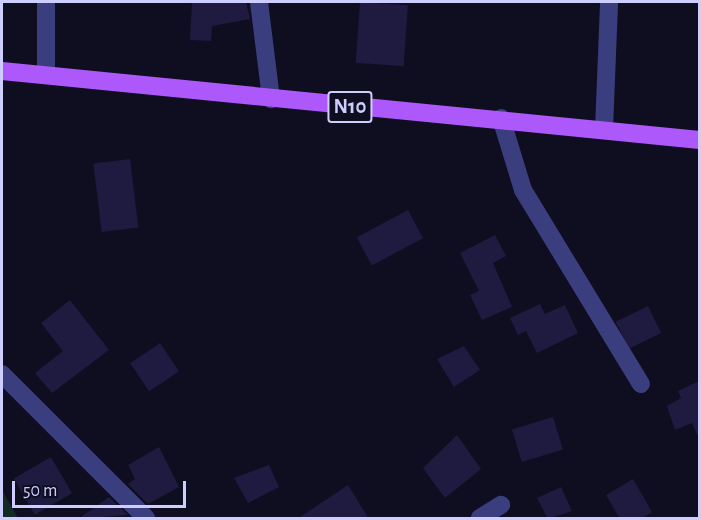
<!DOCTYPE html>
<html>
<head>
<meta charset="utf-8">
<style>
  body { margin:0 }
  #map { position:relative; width:701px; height:520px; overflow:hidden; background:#0f0d20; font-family:"Alegreya Sans",sans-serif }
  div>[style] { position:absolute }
  .green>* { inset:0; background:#112a26 }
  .building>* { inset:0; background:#1e1a40; transform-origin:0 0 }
  .street>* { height:18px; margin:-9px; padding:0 9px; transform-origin:9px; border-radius:9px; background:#3a3e7e }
  .primary>* { height:18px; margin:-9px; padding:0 9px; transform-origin:9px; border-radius:9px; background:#ad58fa }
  span { translate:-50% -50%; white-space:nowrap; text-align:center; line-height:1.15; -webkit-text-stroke:4.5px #0f0d20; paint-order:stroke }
  .shield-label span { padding:2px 4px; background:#0f0d20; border:2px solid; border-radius:4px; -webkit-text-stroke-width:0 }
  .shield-label { font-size:21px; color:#cecefe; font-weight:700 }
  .frame { position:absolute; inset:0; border:3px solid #cecefe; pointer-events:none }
  .scale { position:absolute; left:12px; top:481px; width:174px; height:27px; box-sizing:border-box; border:3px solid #cecefe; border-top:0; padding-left:8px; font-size:18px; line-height:21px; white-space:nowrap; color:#cecefe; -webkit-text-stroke:4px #0f0d20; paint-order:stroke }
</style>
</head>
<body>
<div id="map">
  <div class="green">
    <i style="clip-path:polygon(2px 490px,18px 518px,2px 518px)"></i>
  </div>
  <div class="building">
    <i style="clip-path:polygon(192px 2px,246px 2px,250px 19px,212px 26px,211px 41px,190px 40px)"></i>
    <i style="left:360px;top:2px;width:48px;height:61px;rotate:4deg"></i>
    <i style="left:130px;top:159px;width:69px;height:37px;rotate:83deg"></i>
    <i style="left:408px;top:210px;width:32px;height:58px;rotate:62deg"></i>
    <i style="clip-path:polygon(495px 235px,506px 256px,493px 263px,512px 307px,482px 320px,470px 295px,479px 291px,460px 253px)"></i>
    <i style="clip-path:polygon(70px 300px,109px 350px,52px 393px,35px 373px,63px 351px,41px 323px)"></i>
    <i style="clip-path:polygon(540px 304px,545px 314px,565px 305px,578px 333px,537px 353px,526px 331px,518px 335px,510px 318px)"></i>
    <i style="left:648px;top:306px;width:30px;height:36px;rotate:64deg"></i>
    <i style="left:160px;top:343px;width:34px;height:36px;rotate:56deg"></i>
    <i style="clip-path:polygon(464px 346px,480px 370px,454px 387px,437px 359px)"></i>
    <i style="clip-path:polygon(699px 381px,699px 439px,692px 423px,675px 430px,667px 406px,681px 398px,678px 391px)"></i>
    <i style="left:553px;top:417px;width:34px;height:43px;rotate:73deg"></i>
    <i style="clip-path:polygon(457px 435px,481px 469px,445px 498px,423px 468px)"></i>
    <i style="clip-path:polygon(159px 447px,179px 487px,148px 504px,128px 484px,135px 479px,128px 465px)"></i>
    <i style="left:51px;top:457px;width:42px;height:43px;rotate:60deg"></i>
    <i style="clip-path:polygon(269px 465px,279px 487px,248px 503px,234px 478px)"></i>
    <i style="clip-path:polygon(633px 479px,652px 512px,641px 519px,620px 519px,606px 495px)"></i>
    <i style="clip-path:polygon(348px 485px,369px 519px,297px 519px)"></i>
    <i style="clip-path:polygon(561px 487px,572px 511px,548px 519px,537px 498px)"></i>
    <i style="clip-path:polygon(109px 497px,128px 515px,78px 519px)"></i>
  </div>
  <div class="street">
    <i style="left:259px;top:2px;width:98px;rotate:82.9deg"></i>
    <i style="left:46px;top:75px;width:73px;rotate:-90deg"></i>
    <i style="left:501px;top:118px;width:75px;rotate:73deg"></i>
    <i style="left:523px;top:190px;width:227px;rotate:58.7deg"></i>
    <i style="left:604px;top:129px;width:127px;rotate:-87.7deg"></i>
    <i style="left:2px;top:374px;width:204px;rotate:45deg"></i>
    <i style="left:480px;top:518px;width:25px;rotate:-32deg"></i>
  </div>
  <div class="primary">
    <i style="left:2px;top:71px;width:701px;rotate:5.65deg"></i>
  </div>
  <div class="shield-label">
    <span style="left:350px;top:107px">N10</span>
  </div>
  <div class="frame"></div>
  <div class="scale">50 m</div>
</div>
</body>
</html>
